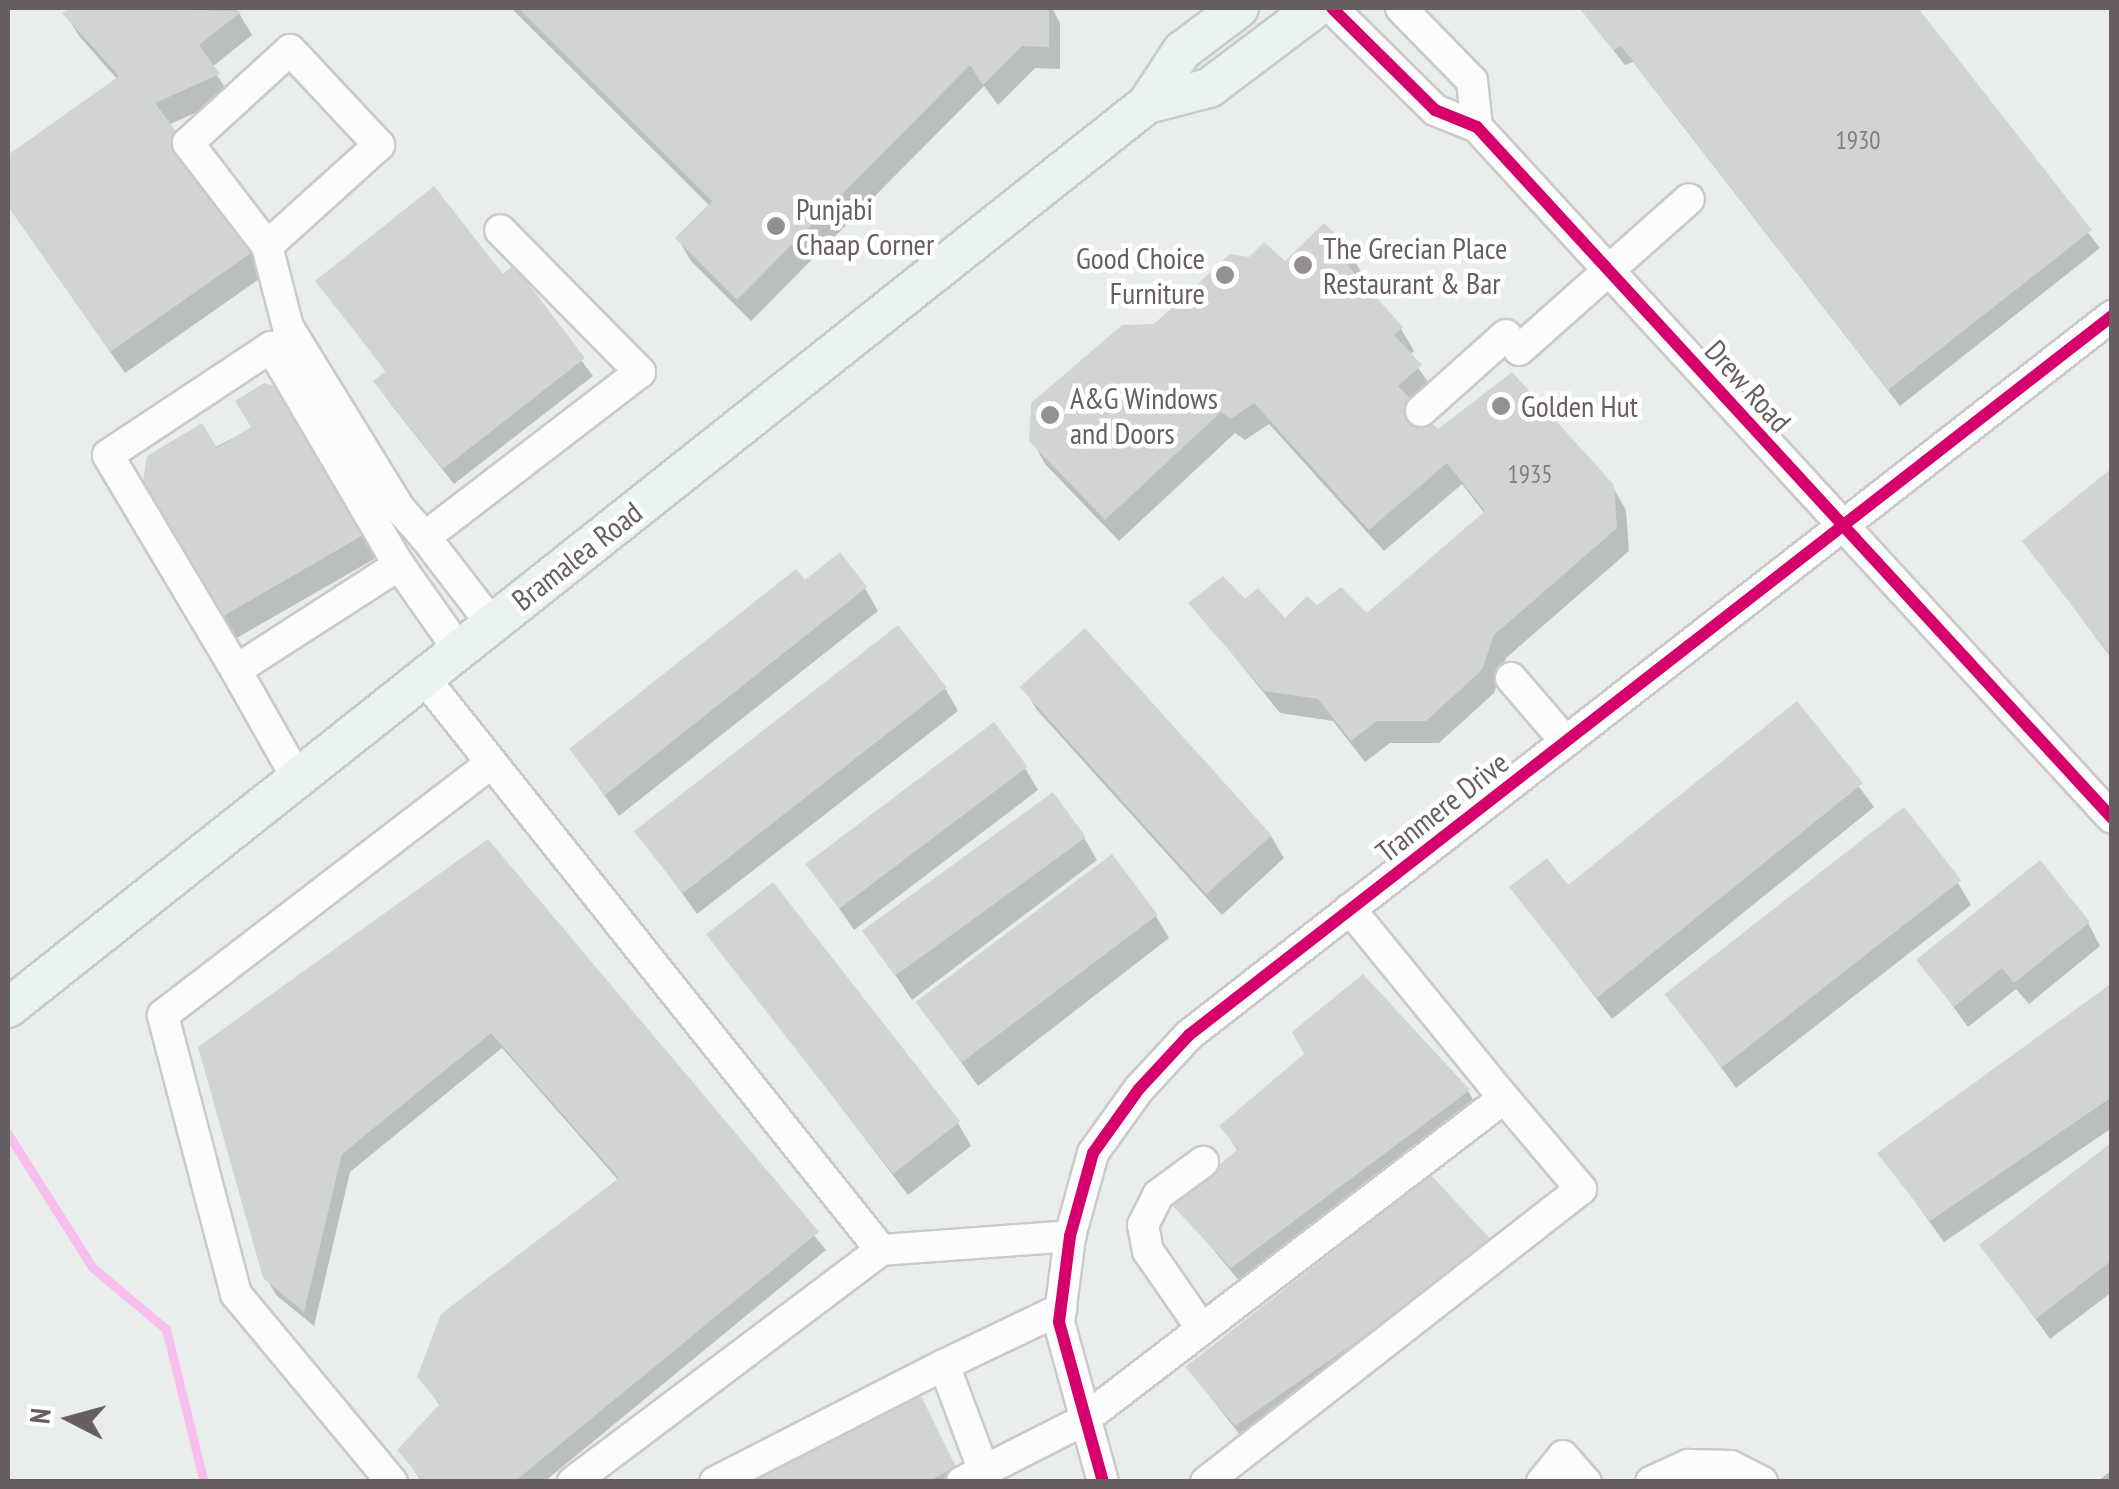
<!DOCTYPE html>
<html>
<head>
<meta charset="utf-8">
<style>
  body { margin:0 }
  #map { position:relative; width:2119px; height:1489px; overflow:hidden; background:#e9eeec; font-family:"PT Sans Narrow",sans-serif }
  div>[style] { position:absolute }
  .shadow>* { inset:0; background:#0003 }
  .stream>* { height:9px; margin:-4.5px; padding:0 4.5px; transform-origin:4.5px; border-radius:4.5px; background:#f8beed }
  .building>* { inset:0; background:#d2d4d3; transform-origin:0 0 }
  .roads { filter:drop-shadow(2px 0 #cacaca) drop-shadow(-2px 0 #cacaca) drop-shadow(0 2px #cacaca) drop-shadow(0 -2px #cacaca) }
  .minor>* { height:30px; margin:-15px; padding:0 15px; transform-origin:15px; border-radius:15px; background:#fcfcfc }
  .major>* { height:38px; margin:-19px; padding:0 19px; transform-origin:19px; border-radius:19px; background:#e9f4ef }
  .cycleway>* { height:12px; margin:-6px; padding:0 6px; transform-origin:6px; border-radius:6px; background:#d6006c }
  .dots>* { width:28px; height:28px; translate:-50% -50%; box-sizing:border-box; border:5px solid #fff; border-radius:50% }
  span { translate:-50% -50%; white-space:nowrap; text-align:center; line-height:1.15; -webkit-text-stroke:9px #fff; paint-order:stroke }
  .number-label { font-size:25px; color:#837d81 }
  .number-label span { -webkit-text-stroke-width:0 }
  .poi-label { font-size:30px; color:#675e64 }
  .left { translate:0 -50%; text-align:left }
  .right { translate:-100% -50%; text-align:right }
  .street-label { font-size:30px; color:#675e64 }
  .frame { position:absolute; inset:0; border:10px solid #675e64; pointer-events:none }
  .north { position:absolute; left:20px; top:1369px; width:100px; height:100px; -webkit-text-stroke:8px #fff; paint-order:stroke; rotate:276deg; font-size:28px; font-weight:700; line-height:40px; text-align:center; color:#675e64 }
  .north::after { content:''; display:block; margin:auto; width:35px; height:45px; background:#675e64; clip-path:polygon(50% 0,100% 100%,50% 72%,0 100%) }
</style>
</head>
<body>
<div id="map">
  <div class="shadow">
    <i style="clip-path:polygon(76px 8px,236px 8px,252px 35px,212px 67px,231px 97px,168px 125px,272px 270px,125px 373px,8px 206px,8px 158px,118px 80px,79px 36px,66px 14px)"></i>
    <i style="clip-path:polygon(511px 8px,1052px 8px,1060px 23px,1060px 69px,1035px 68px,998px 105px,984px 86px,751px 321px,691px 261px,678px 239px,710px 206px)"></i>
    <i style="clip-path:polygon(1580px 8px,1915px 8px,2100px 248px,1900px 406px,1633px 62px,1625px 65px)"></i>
    <i style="clip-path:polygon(1348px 249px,1361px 272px,1356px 278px,1401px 329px,1414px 351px,1409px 355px,1433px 389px,1414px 406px,1438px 433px,1612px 486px,1626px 510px,1629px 551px,1506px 658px,1494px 693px,1439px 743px,1390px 743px,1365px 762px,1333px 721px,1280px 713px,1191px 603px,1244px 602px,1285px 621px,1317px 608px,1367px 616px,1485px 514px,1462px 484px,1384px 551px,1269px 424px,1245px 440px,1235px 433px,1119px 541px,1045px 464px,1032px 440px,1155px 327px,1285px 264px)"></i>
    <i style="clip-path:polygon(513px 269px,593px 376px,454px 484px,386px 398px,377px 382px,387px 373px,318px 282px,503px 277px)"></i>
    <i style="clip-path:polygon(279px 390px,376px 558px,235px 639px,146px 482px,253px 428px)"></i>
    <i style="clip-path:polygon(2112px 471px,2112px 659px,2025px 542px)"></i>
    <i style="clip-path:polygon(804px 583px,865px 588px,878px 611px,619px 816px,572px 750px)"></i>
    <i style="clip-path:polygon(945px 688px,958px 711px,697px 914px,638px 832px)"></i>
    <i style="clip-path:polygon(1024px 688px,1271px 836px,1284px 858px,1222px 915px,1037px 710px)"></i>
    <i style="clip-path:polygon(1797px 704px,1874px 807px,1612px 1019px,1512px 888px,1568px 888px)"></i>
    <i style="clip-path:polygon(1025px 768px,1038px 790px,854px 930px,809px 865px)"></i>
    <i style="clip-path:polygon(1084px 838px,1097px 860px,912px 1000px,868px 934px)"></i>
    <i style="clip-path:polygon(488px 842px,826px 1250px,544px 1482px,422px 1482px,400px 1450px,441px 1407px,420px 1377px,619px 1181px,502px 1048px,350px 1172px,314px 1326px,276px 1295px,266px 1277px)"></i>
    <i style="clip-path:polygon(1958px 883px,1971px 905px,1736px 1088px,1668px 994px)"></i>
    <i style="clip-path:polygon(1156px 916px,1169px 938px,978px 1086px,920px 1005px)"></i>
    <i style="clip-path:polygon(2088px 923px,2100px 946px,2029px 1004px,2016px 989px,1968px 1027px,1920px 961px)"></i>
    <i style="clip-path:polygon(710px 935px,958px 1123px,971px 1146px,908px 1195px)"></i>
    <i style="clip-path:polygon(2112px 986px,2112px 1128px,1944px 1242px,1881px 1154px)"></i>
    <i style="clip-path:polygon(1468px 1091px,1481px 1113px,1246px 1289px,1176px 1205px,1238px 1152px,1223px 1126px)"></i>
    <i style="clip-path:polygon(2112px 1145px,2112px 1292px,2050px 1339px,1982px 1245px)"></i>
    <i style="clip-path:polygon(1494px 1246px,1506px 1268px,1250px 1448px,1188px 1368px)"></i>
    <i style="clip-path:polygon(930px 1416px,962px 1482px,740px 1482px)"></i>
    <i style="clip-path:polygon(2112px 1470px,2112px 1482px,2097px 1482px)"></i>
  </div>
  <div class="stream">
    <i style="left:8px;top:1134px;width:157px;rotate:57.7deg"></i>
    <i style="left:92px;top:1267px;width:97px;rotate:40deg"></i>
    <i style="left:166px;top:1329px;width:158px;rotate:76.1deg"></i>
  </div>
  <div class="building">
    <i style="clip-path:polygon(71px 8px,242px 11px,199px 45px,220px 74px,155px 103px,261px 246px,110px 352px,8px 206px,8px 155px,119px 76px,62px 13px)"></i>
    <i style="clip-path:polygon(518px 8px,1049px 8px,1049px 47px,1022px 46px,983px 85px,970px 65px,737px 300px,675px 238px,712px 201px)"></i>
    <i style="clip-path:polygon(1579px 8px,1918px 8px,2092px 230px,1888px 390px,1621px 46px,1613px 50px)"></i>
    <i style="clip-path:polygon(434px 186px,503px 274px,514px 265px,585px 358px,443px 469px,373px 381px,386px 371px,315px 281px)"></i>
    <i style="clip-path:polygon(1324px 223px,1350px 247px,1342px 259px,1403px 327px,1394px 335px,1422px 365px,1398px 386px,1438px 429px,1512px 372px,1614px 485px,1617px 528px,1494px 635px,1482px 670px,1426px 721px,1377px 721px,1351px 741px,1318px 699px,1264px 691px,1188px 603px,1223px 576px,1245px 599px,1258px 588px,1285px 618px,1307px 596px,1317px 605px,1341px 587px,1367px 613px,1485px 511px,1447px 463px,1369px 530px,1254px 403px,1231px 419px,1221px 412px,1105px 520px,1029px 441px,1031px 403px,1122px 325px,1154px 324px,1230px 254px,1249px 257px,1264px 242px,1285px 261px)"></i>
    <i style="clip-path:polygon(264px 383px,281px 388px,365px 534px,220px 618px,143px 482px,147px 456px,202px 423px,217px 448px,251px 427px,235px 401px)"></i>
    <i style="clip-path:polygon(2112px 468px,2112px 657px,2022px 541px)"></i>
    <i style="clip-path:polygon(840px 552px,867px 587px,605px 795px,569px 749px,796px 569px,805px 580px)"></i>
    <i style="left:898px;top:625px;width:79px;height:335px;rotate:52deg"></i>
    <i style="left:1085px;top:628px;width:279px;height:88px;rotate:48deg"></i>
    <i style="clip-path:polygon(1797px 701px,1863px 783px,1597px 998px,1509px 887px,1547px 858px,1568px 885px)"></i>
    <i style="left:994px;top:722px;width:56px;height:236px;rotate:53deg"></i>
    <i style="left:1053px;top:792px;width:56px;height:236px;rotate:54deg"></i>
    <i style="left:1904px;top:807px;width:93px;height:304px;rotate:52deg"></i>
    <i style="clip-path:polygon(488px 839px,819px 1232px,514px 1482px,424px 1482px,397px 1450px,440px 1404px,417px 1377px,441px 1314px,619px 1178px,491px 1033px,342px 1154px,304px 1312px,263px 1278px,198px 1047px)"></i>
    <i style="left:1112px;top:854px;width:76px;height:246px;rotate:53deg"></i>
    <i style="clip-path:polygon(2040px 860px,2090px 922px,2014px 983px,2002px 968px,1954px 1007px,1916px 960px)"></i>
    <i style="left:773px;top:882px;width:304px;height:85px;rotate:52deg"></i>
    <i style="clip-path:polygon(1363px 974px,1470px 1090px,1231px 1268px,1172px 1205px,1238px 1149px,1219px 1126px,1304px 1054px,1292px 1032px)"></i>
    <i style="clip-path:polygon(2112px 983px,2112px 1097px,1930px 1221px,1877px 1153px)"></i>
    <i style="clip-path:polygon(2112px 1142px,2112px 1260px,2036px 1319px,1979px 1245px)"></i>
    <i style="clip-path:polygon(1431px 1175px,1496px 1245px,1235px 1426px,1185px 1367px)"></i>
    <i style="clip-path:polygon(918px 1390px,956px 1467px,927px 1482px,734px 1482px)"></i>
  </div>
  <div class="roads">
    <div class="minor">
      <i style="left:1332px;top:8px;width:145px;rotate:44.7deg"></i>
      <i style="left:1435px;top:110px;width:45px;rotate:22deg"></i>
      <i style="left:1477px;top:127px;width:938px;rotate:47.42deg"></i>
      <i style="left:1401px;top:8px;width:102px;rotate:45.8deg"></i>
      <i style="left:1472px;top:81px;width:46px;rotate:83.8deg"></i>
      <i style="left:267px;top:246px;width:151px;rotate:-42deg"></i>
      <i style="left:379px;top:145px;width:130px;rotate:-133.1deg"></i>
      <i style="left:290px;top:50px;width:138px;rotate:137.6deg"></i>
      <i style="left:188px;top:143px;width:130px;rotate:52.5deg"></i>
      <i style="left:267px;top:246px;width:84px;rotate:75.5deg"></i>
      <i style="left:288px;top:327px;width:214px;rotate:58.4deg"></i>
      <i style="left:400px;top:509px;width:38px;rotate:48deg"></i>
      <i style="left:1519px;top:350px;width:227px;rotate:-41.6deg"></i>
      <i style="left:1421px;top:411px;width:114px;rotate:-41.8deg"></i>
      <i style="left:492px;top:624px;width:110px;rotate:-127.6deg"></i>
      <i style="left:425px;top:537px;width:271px;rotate:-37.5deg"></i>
      <i style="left:640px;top:372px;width:199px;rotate:-134.6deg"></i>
      <i style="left:236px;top:670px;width:250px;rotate:-120.8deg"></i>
      <i style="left:108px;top:455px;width:196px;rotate:-33.5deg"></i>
      <i style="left:271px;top:347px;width:253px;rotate:59.6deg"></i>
      <i style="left:424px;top:678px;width:732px;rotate:51.38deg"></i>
      <i style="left:881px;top:1250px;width:386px;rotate:143deg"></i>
      <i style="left:1511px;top:678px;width:84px;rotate:49.3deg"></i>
      <i style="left:297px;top:778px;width:124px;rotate:-119.5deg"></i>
      <i style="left:236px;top:670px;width:194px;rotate:-32.8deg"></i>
      <i style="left:399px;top:565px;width:104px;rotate:54.8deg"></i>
      <i style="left:881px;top:1250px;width:190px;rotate:-4.2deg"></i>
      <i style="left:1202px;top:1329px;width:95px;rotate:-124.7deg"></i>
      <i style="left:1148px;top:1251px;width:26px;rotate:-101deg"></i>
      <i style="left:1143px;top:1225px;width:34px;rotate:-63deg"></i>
      <i style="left:1158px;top:1195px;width:56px;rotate:-36.3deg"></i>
      <i style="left:392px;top:1482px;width:244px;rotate:-129.7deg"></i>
      <i style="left:236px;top:1294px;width:288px;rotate:-104.7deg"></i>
      <i style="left:163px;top:1015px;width:414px;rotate:-37.5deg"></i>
      <i style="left:715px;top:1482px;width:257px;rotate:-27.1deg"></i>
      <i style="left:962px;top:1482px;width:135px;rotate:-26.9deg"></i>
      <i style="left:1082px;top:1421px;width:531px;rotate:-37.43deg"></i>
      <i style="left:1504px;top:1098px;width:244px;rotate:-129.2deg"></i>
      <i style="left:988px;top:1482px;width:125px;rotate:-110.6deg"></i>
      <i style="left:944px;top:1365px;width:130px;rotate:-25.6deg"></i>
      <i style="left:1103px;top:1482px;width:166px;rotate:-105.4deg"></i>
      <i style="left:1059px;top:1322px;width:87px;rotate:-82.7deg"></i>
      <i style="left:1070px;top:1236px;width:86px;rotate:-74.5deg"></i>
      <i style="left:1093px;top:1153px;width:79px;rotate:-54.3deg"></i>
      <i style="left:1139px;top:1089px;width:74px;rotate:-47.2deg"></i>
      <i style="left:1189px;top:1035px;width:1170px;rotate:-37.92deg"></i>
      <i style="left:1206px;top:1482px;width:476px;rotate:-38deg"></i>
      <i style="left:1581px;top:1189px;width:119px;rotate:-130.2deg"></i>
      <i style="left:1542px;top:1482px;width:33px;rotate:-51deg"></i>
      <i style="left:1563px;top:1456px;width:35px;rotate:49deg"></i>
      <i style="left:1651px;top:1482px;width:41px;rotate:-24.7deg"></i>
      <i style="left:1688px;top:1465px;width:43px;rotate:1.3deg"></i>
      <i style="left:1731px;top:1466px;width:35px;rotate:27deg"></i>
    </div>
    <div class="major">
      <i style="left:1147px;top:104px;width:64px;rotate:-14.5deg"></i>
      <i style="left:1209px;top:88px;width:133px;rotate:-37deg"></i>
      <i style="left:8px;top:1008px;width:1454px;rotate:-38.44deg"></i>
      <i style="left:1147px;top:104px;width:64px;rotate:-56.6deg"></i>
      <i style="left:1182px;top:51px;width:71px;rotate:-37deg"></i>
    </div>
  </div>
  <div class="cycleway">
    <i style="left:1332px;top:8px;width:145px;rotate:44.7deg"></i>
    <i style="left:1435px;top:110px;width:45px;rotate:22deg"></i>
    <i style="left:1477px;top:127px;width:938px;rotate:47.42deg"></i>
    <i style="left:1103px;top:1482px;width:166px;rotate:-105.4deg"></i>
    <i style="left:1059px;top:1322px;width:87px;rotate:-82.7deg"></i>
    <i style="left:1070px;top:1236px;width:86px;rotate:-74.5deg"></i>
    <i style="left:1093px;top:1153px;width:79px;rotate:-54.3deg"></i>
    <i style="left:1139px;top:1089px;width:74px;rotate:-47.2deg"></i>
    <i style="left:1189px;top:1035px;width:1170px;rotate:-37.92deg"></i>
  </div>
  <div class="dots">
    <i style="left:776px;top:226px;background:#949094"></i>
    <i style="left:1303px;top:265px;background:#949094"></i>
    <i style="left:1225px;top:275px;background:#949094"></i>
    <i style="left:1501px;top:406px;background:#949094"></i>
    <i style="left:1050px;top:415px;background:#949094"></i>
  </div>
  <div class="number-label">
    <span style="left:1858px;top:140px">1930</span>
    <span style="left:1530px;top:474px">1935</span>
  </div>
  <div class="poi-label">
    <span class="left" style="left:796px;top:226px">Punjabi<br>Chaap Corner</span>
    <span class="left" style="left:1323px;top:265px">The Grecian Place<br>Restaurant &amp; Bar</span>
    <span class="right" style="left:1205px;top:275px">Good Choice<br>Furniture</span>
    <span class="left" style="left:1070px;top:415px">A&amp;G Windows<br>and Doors</span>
    <span class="left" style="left:1521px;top:406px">Golden Hut</span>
  </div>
  <div class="street-label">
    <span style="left:1748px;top:386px;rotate:48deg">Drew Road</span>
    <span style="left:577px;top:556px;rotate:-38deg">Bramalea Road</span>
    <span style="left:1442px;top:807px;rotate:-38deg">Tranmere Drive</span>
  </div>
  <div class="frame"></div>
  <div class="north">N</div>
</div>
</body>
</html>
